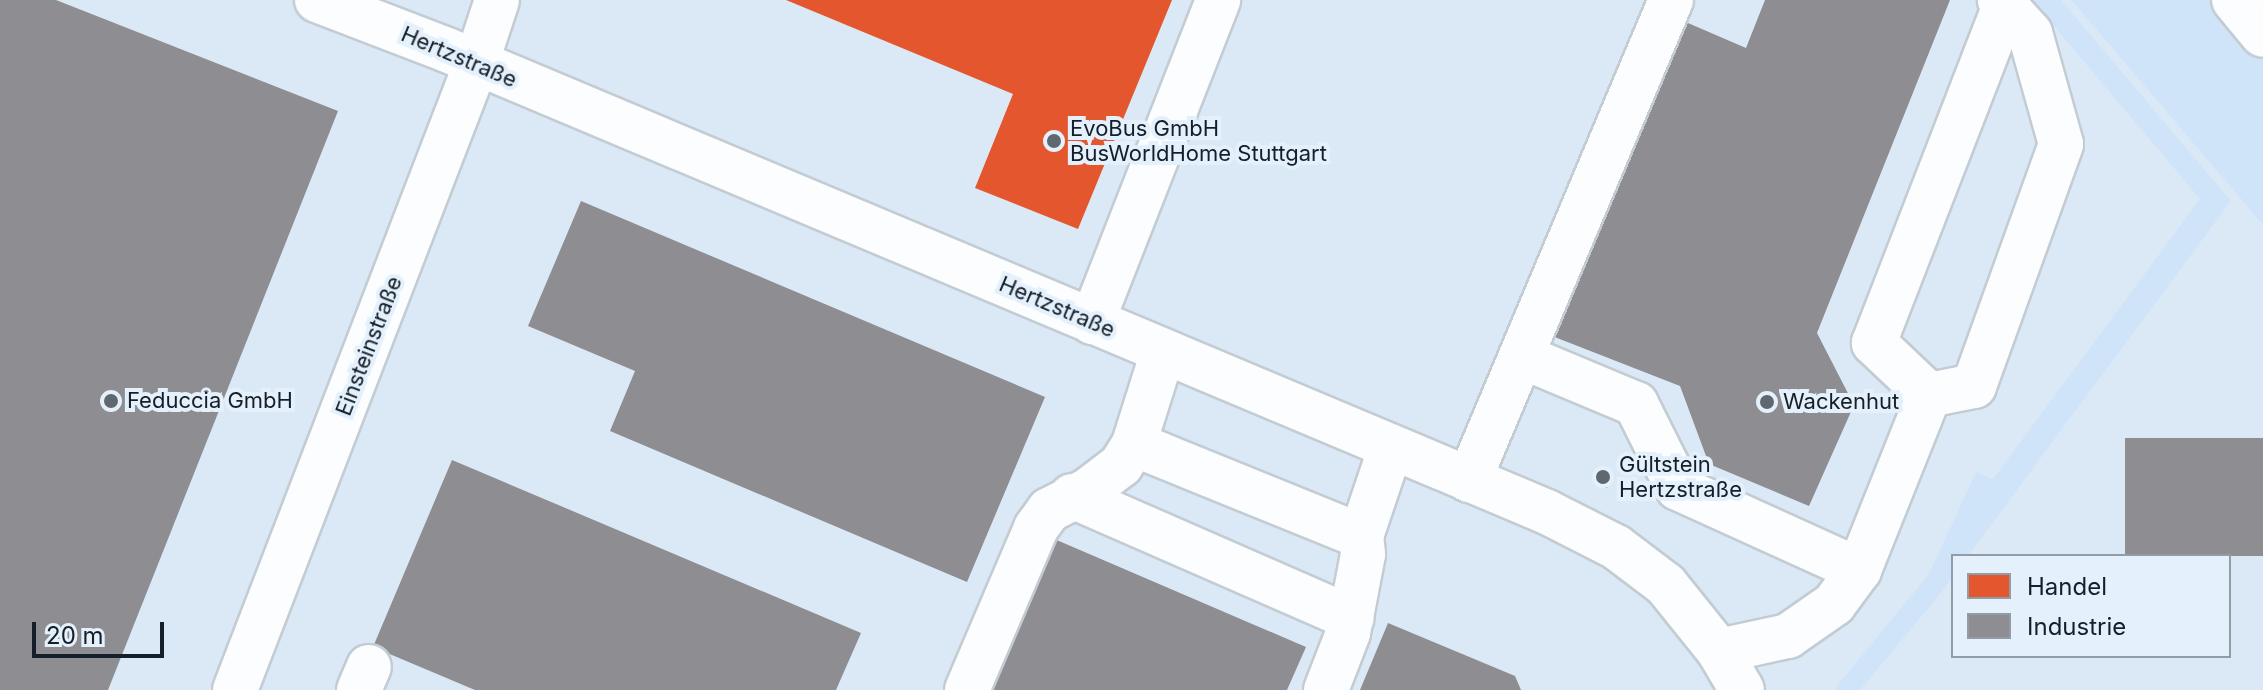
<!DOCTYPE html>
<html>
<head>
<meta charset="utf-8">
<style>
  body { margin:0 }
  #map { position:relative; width:2263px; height:690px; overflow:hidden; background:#e9f0f6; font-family:Inter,sans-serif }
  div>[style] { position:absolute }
  .built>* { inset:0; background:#dbe9f6 }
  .green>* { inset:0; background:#d0e4f9 }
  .shops>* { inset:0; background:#e4572e }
  .industry>* { inset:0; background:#8d8d92; transform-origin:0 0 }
  .roads { filter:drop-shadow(2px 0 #c3ccd3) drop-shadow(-2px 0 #c3ccd3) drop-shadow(0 2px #c3ccd3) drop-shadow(0 -2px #c3ccd3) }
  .minor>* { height:44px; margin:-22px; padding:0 22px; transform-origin:22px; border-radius:22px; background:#fcfdfe }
  .dots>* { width:22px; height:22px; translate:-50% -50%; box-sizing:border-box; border:4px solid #e4f0fb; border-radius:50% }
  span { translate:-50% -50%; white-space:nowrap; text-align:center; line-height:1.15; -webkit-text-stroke:8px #e4f0fb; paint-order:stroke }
  .street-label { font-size:22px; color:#151f29 }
  .poi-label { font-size:22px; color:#151f29 }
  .left { translate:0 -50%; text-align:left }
  .legend { position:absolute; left:1951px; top:554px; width:280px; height:104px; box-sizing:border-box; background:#e4f0fb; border:2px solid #919ca7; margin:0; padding:10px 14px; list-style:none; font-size:24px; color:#151f29 }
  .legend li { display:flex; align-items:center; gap:16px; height:40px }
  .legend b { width:40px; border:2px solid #919ca7 }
  .scale { position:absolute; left:32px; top:622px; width:132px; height:36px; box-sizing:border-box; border:4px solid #151f29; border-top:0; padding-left:10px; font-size:24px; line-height:28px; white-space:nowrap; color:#151f29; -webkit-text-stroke:6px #e4f0fb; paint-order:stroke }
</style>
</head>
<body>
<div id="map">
  <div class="built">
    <i style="clip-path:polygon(evenodd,0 0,2071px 0,2263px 225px,2263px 690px,0 690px,0 0,1953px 556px,2229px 556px,2229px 656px,1953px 656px,1953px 556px)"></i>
  </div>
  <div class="green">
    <i style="clip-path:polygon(2032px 0,2061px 0,2231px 201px,1968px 556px,1953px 556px,1953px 576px,1941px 593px,1860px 690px,1838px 690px,1836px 687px,1929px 574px,1976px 472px,1993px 479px,2200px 199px)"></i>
    <i style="clip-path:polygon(2071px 0,2263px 0,2263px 225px)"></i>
  </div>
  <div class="shops">
    <i style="clip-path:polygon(786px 0,1172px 0,1078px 229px,975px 188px,1013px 94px)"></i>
  </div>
  <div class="industry">
    <i style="clip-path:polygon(0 0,56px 0,338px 111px,108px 690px,0 690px)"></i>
    <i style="clip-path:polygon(1765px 0,1950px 0,1817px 333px,1854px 405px,1809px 506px,1709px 464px,1680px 386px,1552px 336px,1681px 20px,1746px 48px)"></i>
    <i style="clip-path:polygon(581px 201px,1045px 397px,967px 582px,610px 431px,635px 371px,528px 326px)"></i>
    <i style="left:2125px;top:438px;width:138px;height:118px"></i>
    <i style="clip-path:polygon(452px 460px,861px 633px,836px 690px,475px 690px,373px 647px)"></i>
    <i style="left:1600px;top:467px;width:14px;height:17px;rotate:21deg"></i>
    <i style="clip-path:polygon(1038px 532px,1306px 647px,1287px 690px,970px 690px)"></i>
    <i style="clip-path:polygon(1388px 623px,1515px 676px,1521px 690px,1360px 690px)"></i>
  </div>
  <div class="roads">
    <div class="minor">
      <i style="left:317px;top:0;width:139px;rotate:21deg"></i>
      <i style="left:447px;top:50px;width:1193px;rotate:22.78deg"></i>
      <i style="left:1547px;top:512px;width:77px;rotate:26.9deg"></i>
      <i style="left:1616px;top:547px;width:63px;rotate:37.2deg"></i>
      <i style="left:1666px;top:585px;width:85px;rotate:51.2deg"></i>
      <i style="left:1719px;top:651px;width:45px;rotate:59.5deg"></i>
      <i style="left:2234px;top:0;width:45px;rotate:50.4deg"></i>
      <i style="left:1092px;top:322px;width:346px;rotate:-68.6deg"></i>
      <i style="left:1521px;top:356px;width:125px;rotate:22.7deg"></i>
      <i style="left:1636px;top:404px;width:94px;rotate:63.4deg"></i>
      <i style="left:1678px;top:488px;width:199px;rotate:24.4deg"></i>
      <i style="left:1929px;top:395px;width:76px;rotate:-136.6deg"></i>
      <i style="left:1874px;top:343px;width:362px;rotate:-68.8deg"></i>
      <i style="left:1134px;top:444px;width:245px;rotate:22.1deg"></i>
      <i style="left:1469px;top:480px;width:521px;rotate:-67.18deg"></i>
      <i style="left:1072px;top:496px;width:305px;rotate:23.6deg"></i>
      <i style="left:1719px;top:651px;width:71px;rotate:-12.3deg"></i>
      <i style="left:1788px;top:636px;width:56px;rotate:-34.8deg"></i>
      <i style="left:1834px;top:604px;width:42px;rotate:-53.7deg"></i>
      <i style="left:1859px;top:570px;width:188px;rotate:-68.2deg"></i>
      <i style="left:1929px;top:395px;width:46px;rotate:-11.3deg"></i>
      <i style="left:1974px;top:386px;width:257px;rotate:-70.2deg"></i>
      <i style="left:2061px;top:144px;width:115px;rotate:-105.6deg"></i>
      <i style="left:2030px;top:33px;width:45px;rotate:-132.3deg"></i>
      <i style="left:235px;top:690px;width:671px;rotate:-68.94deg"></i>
      <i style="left:476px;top:64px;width:67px;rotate:-71.8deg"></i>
      <i style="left:359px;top:690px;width:25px;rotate:-67deg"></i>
      <i style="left:967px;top:690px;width:176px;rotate:-66.9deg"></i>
      <i style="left:1036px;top:528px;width:22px;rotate:-54deg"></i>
      <i style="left:1049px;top:510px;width:42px;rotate:-26.6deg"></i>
      <i style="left:1087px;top:491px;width:43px;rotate:-37.4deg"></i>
      <i style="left:1121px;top:465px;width:25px;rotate:-58deg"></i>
      <i style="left:1134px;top:444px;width:96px;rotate:-72.5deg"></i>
      <i style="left:1326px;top:690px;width:61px;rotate:-68.9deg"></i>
      <i style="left:1348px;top:633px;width:80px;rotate:-79.2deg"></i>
      <i style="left:1363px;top:554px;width:18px;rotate:-96deg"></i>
      <i style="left:1361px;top:536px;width:94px;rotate:-71.4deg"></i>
    </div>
  </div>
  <div class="dots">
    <i style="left:1054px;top:141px;background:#5f6871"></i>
    <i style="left:111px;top:401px;background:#5f6871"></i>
    <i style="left:1767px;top:402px;background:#5f6871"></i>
    <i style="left:1603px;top:477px;background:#5f6871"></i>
  </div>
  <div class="street-label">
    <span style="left:459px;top:57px;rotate:23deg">Hertzstraße</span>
    <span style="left:1057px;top:307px;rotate:23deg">Hertzstraße</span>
    <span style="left:369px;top:346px;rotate:-69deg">Einsteinstraße</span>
  </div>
  <div class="poi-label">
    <span class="left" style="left:1070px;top:141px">EvoBus GmbH<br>BusWorldHome Stuttgart</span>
    <span class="left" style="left:127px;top:401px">Feduccia GmbH</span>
    <span class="left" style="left:1783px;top:402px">Wackenhut</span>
    <span class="left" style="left:1619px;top:477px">Gültstein<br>Hertzstraße</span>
  </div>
  <ul class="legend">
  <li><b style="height:22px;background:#e4572e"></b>Handel</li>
  <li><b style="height:22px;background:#8d8d92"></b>Industrie</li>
  </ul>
  <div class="scale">20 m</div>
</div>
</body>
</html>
